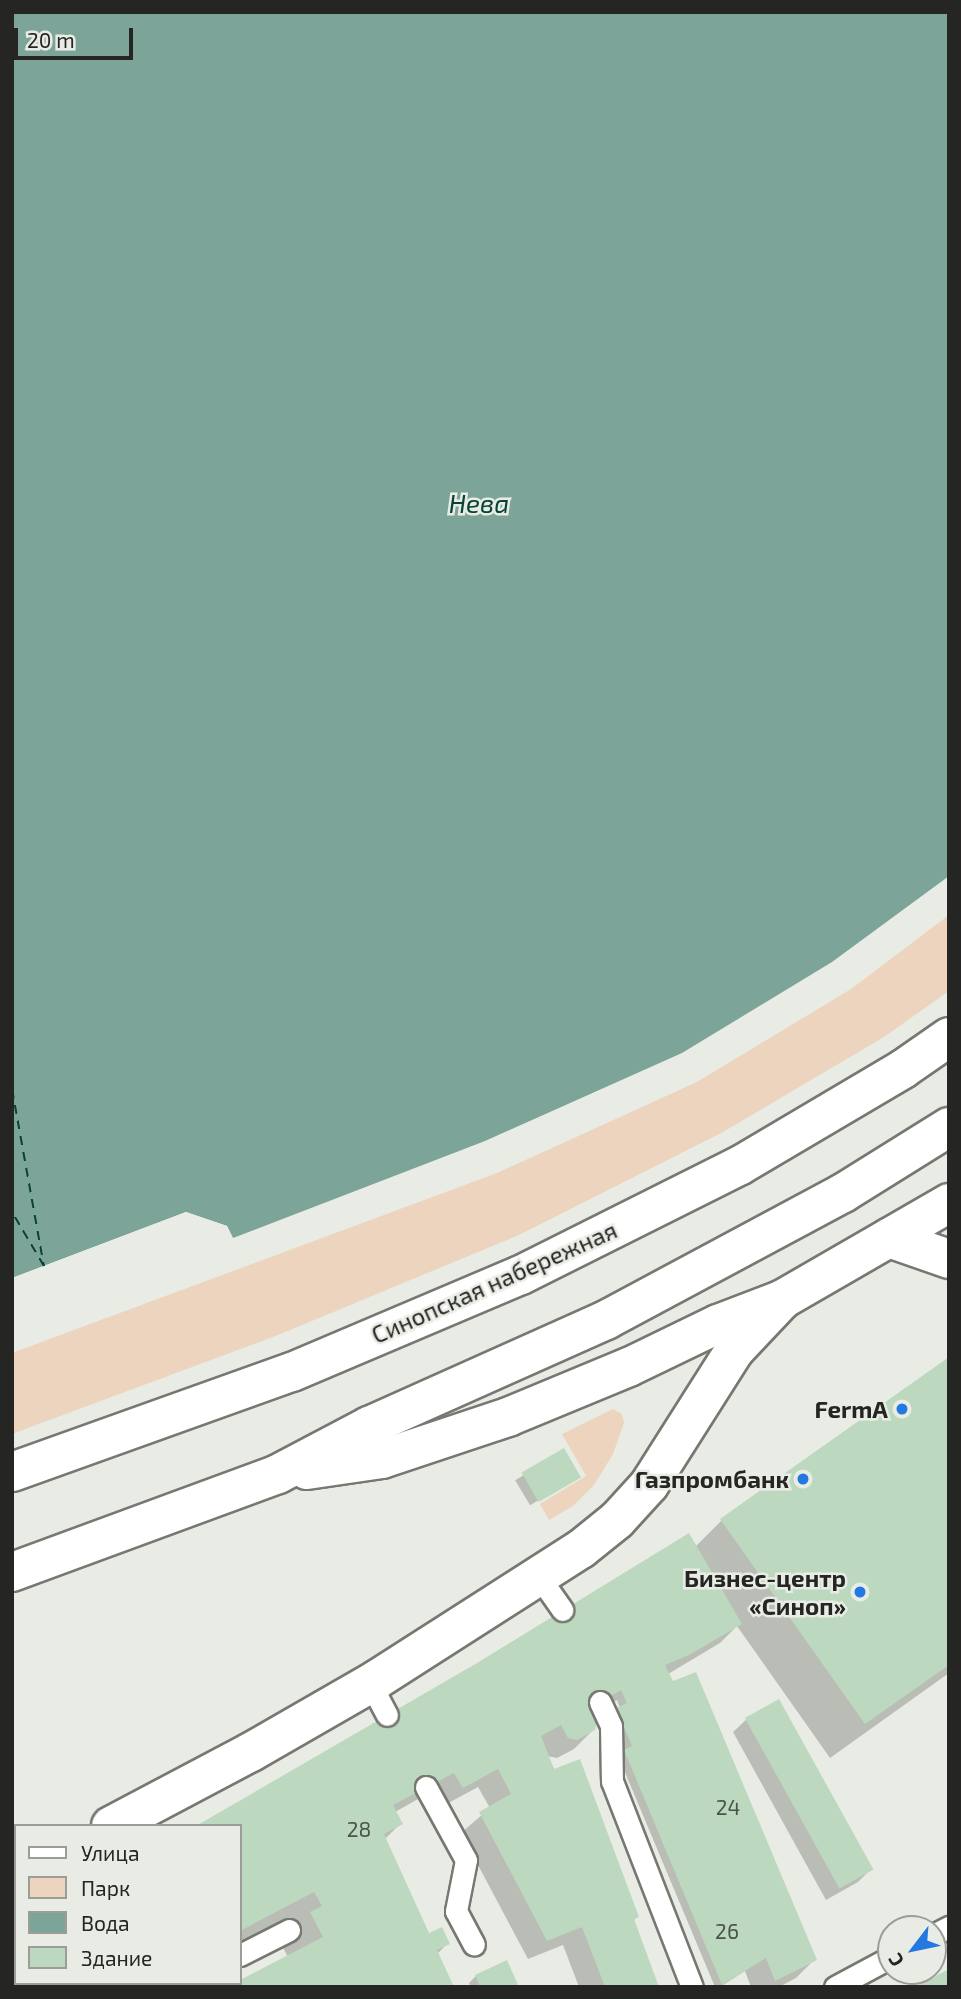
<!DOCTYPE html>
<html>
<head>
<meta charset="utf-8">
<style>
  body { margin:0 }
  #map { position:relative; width:961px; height:1999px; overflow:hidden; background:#e9ece4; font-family:"Exo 2",sans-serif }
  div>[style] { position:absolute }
  .green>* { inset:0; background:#ecd4be }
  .water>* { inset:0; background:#7ca498 }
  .pier>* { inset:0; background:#e9ece4 }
  .shadow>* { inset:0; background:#0003; transform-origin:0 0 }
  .ferry>* { height:2px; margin-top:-1px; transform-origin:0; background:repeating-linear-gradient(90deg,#074337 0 9px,transparent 0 16px) }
  .building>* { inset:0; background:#bcd9bf; transform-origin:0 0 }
  .roads { filter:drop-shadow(2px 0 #767871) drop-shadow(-2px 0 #767871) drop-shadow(0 2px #767871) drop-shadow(0 -2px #767871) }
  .lane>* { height:21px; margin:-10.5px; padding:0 10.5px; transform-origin:10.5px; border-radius:10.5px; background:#fff }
  .street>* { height:38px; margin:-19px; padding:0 19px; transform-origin:19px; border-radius:19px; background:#fff }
  .secondary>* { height:38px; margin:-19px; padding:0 19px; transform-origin:19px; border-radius:19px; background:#fff }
  .dots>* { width:19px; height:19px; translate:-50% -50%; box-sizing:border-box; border:4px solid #e9ece4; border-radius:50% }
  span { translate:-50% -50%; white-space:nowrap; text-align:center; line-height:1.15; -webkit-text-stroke:5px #e9ece4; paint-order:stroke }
  .number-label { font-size:21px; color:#4b534a }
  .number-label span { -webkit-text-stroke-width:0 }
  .street-label { font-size:24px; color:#252623 }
  .poi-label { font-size:24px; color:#252623; font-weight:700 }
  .right { translate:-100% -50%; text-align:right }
  .water-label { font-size:26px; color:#074337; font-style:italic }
  .frame { position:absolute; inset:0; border:14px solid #252623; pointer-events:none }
  .legend { position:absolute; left:14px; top:1824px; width:228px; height:161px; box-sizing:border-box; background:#e9ece4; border:2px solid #9b9d97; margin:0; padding:9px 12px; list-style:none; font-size:21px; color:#252623 }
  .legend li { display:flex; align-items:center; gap:14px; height:35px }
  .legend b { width:35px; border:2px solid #9b9d97 }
  .north { position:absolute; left:877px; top:1915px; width:70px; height:70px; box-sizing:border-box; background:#e9ece4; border:2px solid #9b9d97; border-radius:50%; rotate:238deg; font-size:19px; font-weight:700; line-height:28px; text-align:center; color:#252623 }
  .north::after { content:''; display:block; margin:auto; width:24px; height:32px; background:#2378e2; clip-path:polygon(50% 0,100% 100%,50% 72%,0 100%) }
  .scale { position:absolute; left:14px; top:28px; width:119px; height:32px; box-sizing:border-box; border:4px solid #252623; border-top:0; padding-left:9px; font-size:21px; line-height:24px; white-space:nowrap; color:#252623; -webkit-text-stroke:5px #e9ece4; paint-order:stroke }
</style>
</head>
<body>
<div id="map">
  <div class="green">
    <i style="clip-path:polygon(949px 915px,949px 991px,884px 1037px,723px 1132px,519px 1235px,278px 1335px,12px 1434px,12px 1353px,497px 1173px,697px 1082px,851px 989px)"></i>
    <i style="clip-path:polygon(613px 1409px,622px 1414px,624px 1423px,613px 1454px,594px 1485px,573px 1506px,549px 1520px,540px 1504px,586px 1476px,562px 1434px)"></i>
  </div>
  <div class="water">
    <i style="clip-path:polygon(12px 12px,949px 12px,949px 876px,832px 962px,682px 1053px,485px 1141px,233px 1238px,227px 1226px,186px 1212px,12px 1278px)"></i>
  </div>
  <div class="pier">
    <i style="clip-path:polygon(186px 1212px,227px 1226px,233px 1238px,230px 1239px,225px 1229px,186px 1216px,12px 1282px,12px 1278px)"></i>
  </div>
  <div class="shadow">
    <i style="clip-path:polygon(949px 1359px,949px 1673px,830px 1758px,737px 1626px,720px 1643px,668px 1674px,815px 1959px,796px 1978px,779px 1987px,751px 1987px,745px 1971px,720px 1987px,715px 1987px,619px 1758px,625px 1751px,610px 1715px,620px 1708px,617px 1700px,592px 1714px,594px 1729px,574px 1749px,557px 1758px,547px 1756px,637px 1917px,633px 1921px,658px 1987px,579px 1987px,563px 1945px,528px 1959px,461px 1833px,490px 1808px,478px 1787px,443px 1806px,434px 1790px,395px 1812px,401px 1823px,384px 1840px,428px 1935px,448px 1943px,437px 1954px,231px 1987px,288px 1957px,281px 1944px,290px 1934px,284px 1921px,240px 1944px,240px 1826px,695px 1547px,722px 1520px)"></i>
    <i style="left:564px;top:1451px;width:29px;height:57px;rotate:59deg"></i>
    <i style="clip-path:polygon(747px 1719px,871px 1869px,858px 1882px,826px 1900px,733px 1732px)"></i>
    <i style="clip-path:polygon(476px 1976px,517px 1987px,471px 1987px,469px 1983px)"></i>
  </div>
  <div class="ferry">
    <i style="left:12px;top:1089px;width:180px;rotate:79.8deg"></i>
    <i style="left:44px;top:1266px;width:63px;rotate:-120.7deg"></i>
  </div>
  <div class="building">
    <i style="clip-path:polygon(949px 1357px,949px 1665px,865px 1724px,720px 1519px)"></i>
    <i style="left:564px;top:1448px;width:34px;height:49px;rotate:60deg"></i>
    <i style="clip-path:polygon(689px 1533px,742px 1624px,689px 1655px,665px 1665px,673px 1681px,696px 1672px,817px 1960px,775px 1981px,766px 1958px,722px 1985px,624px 1750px,632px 1746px,616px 1708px,627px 1703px,621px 1690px,590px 1708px,597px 1721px,595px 1730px,577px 1740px,568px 1738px,561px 1725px,541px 1736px,554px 1769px,580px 1759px,639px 1917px,634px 1919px,659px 1987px,605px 1987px,582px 1927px,547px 1941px,479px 1812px,511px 1794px,498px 1769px,463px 1788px,454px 1773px,393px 1805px,403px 1824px,384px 1834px,429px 1933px,442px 1927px,450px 1944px,437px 1950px,454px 1987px,227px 1987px,240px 1983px,240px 1980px,323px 1937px,310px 1912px,322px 1906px,314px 1892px,240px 1931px,240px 1826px,196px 1826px,477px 1663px)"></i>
    <i style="left:779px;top:1699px;width:195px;height:39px;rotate:61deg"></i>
    <i style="clip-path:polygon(16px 1918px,16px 1983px,97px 1983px,98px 1987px,12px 1987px,12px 1920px)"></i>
    <i style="clip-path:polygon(507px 1960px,519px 1987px,480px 1987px,475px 1975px)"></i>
    <i style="clip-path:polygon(949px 1969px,949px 1987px,915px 1987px)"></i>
  </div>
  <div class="roads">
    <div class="lane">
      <i style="left:540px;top:1578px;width:39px;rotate:55deg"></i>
      <i style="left:370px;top:1683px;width:36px;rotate:62deg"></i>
      <i style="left:600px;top:1702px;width:26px;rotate:65deg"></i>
      <i style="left:611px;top:1726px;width:55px;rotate:89deg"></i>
      <i style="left:612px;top:1781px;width:221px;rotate:68.8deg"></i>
      <i style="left:426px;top:1787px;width:83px;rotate:61.3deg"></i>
      <i style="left:466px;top:1860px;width:52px;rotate:101.1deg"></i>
      <i style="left:456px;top:1911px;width:38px;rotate:62deg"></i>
      <i style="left:933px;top:1935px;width:18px;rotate:-27deg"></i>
      <i style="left:240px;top:1955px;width:55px;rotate:-27deg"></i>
      <i style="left:179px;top:1987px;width:8px;rotate:-30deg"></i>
      <i style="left:835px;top:1987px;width:64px;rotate:-28.2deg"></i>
    </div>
    <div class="street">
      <i style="left:889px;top:1238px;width:64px;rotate:19.3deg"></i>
      <i style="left:111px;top:1826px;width:158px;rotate:-27.9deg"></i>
      <i style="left:251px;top:1752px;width:144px;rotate:-29.9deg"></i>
      <i style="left:376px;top:1680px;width:243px;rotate:-32.6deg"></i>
      <i style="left:581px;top:1549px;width:46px;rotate:-38.9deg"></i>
      <i style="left:617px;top:1520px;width:47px;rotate:-47.6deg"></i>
      <i style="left:649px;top:1485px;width:159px;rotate:-57.6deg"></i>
      <i style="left:734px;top:1351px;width:71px;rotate:-46.7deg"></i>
      <i style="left:12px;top:1876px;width:4px;rotate:-27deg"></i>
    </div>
    <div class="secondary">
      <i style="left:307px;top:1470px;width:76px;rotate:-8.3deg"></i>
      <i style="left:382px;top:1459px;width:133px;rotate:-18.4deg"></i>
      <i style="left:508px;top:1417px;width:131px;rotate:-22.5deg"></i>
      <i style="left:629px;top:1367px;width:99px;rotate:-25.8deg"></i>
      <i style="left:718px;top:1324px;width:70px;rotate:-21deg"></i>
      <i style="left:783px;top:1299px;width:192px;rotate:-30deg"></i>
      <i style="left:12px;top:1472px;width:297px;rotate:-19.7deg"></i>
      <i style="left:292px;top:1372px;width:249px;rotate:-23deg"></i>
      <i style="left:521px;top:1275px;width:244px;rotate:-26.6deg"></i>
      <i style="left:739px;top:1166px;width:191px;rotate:-30.6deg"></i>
      <i style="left:903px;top:1069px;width:56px;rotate:-34.8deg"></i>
      <i style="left:12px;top:1572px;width:283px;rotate:-20.2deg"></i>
      <i style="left:278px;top:1474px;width:103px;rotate:-27.8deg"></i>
      <i style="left:369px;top:1426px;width:260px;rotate:-24.1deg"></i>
      <i style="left:606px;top:1320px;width:269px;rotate:-28.2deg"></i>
      <i style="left:843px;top:1193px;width:125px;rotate:-31.9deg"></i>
    </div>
  </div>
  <div class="dots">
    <i style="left:902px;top:1409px;background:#2378e2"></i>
    <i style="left:803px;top:1479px;background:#2378e2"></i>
    <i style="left:860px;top:1592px;background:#2378e2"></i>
  </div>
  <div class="number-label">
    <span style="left:728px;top:1807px">24</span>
    <span style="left:359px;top:1829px">28</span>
    <span style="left:727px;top:1931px">26</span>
  </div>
  <div class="street-label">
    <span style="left:494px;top:1282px;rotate:-24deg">Синопская набережная</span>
  </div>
  <div class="poi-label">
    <span class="right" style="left:888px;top:1409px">FermA</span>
    <span class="right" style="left:789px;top:1479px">Газпромбанк</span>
    <span class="right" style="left:846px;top:1592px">Бизнес-центр<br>«Синоп»</span>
  </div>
  <div class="water-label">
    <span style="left:479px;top:503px">Нева</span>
  </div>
  <div class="frame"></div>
  <ul class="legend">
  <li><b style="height:9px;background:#fff"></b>Улица</li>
  <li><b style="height:19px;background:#ecd4be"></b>Парк</li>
  <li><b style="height:19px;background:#7ca498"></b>Вода</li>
  <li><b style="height:19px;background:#bcd9bf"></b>Здание</li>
  </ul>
  <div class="north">С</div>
  <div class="scale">20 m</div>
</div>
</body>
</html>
